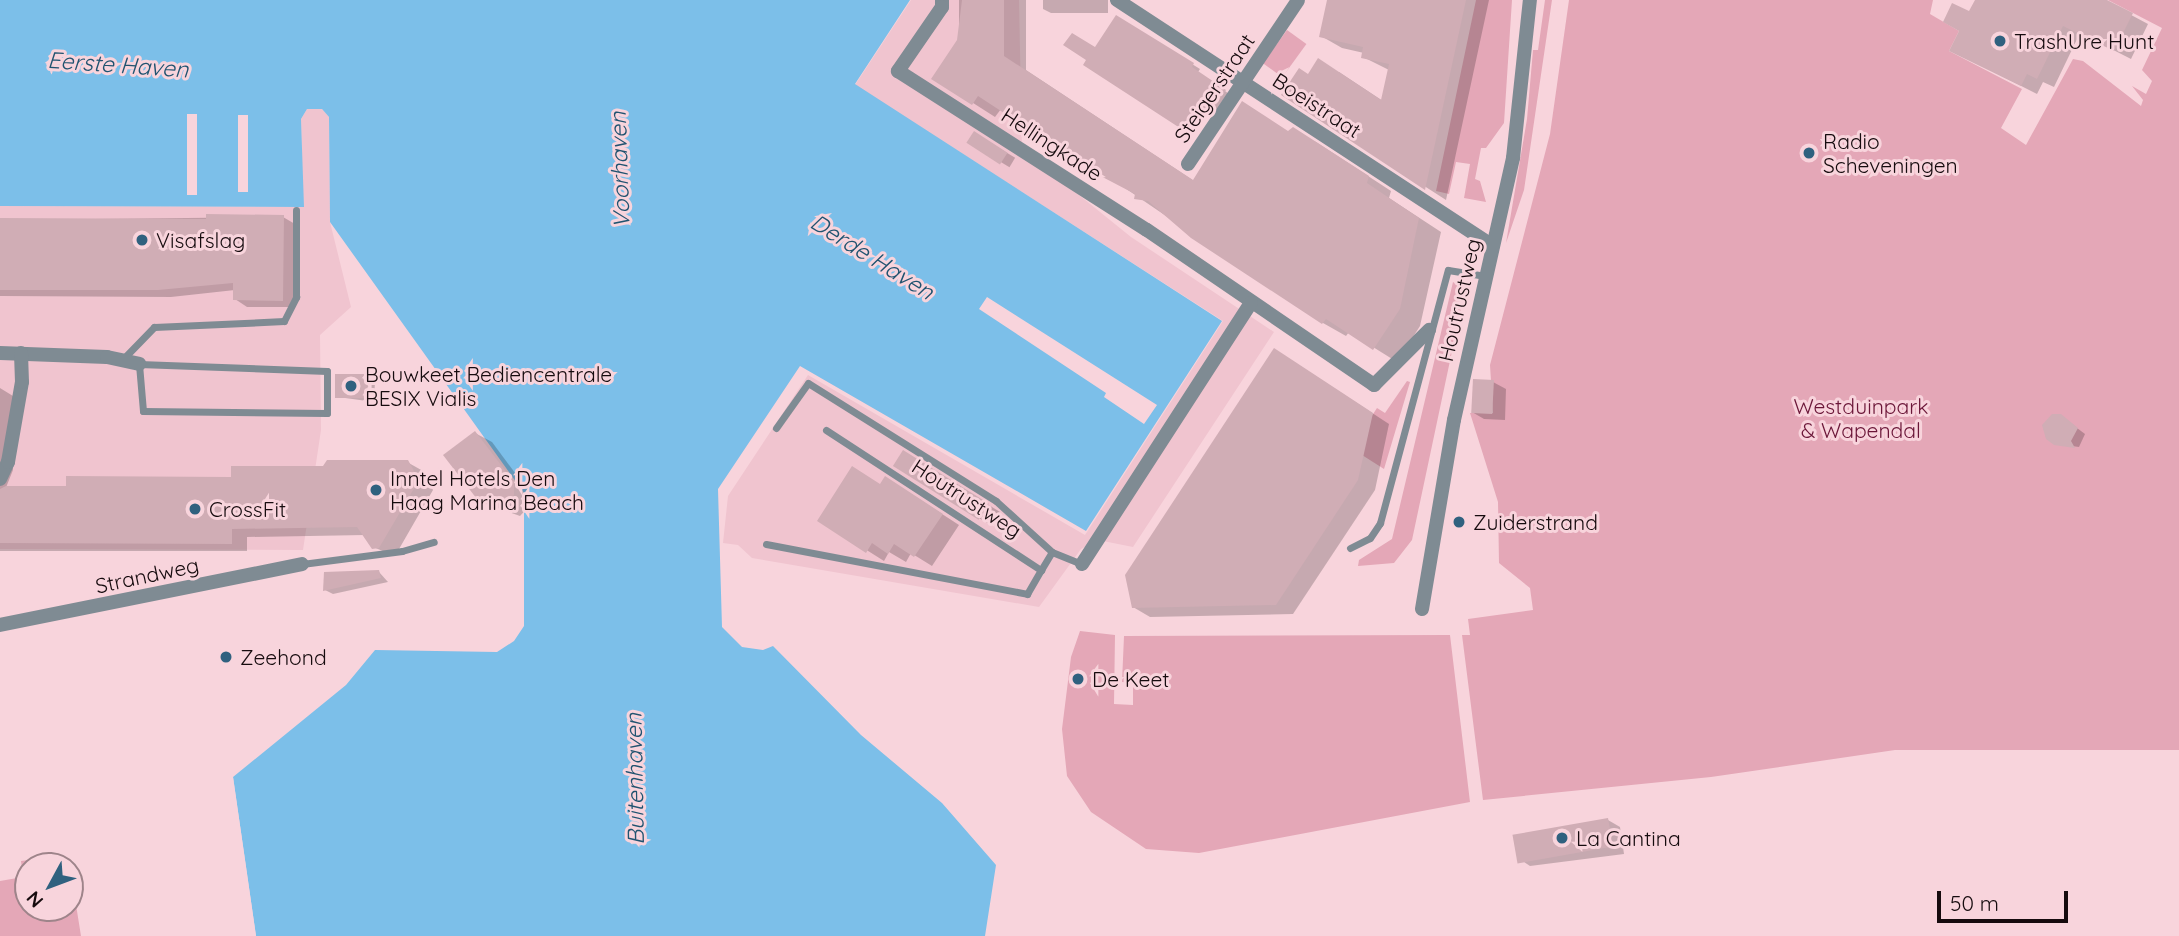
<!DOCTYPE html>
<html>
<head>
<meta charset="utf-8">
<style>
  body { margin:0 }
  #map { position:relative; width:2179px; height:936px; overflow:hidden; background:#f8d4dc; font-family:Quicksand,sans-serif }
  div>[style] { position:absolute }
  .built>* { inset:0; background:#f0c4cf }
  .green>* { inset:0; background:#e4a7b7; transform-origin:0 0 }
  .water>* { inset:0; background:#7cbfe9 }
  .pier>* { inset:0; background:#f8d4dc; transform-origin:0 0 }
  .shadow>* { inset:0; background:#0003; transform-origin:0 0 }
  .building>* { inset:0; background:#d0adb5; transform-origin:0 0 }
  .lane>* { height:7px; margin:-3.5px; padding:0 3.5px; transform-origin:3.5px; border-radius:3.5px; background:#7f8b93 }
  .street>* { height:14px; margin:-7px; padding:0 7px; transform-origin:7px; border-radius:7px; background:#7f8b93 }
  .dots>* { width:19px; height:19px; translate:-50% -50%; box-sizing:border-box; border:4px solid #f8d4dc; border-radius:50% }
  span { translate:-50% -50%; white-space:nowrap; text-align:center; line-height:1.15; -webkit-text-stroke:6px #f8d4dc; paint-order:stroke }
  .poi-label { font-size:21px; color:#160b0e }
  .left { translate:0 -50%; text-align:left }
  .street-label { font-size:21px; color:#160b0e }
  .park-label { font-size:21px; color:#6b1638 }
  .water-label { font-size:23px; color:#205370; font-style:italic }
  .north { position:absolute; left:14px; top:852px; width:70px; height:70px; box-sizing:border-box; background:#f8d4dc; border:2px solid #9e848a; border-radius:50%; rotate:229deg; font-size:19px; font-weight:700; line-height:28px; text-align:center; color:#160b0e }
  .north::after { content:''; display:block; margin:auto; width:24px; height:32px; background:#30617f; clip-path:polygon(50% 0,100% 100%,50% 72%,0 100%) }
  .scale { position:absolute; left:1937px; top:891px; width:131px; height:32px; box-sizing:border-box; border:4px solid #160b0e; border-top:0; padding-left:9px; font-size:21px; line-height:24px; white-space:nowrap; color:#160b0e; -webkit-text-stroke:5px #f8d4dc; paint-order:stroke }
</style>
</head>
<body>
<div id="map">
  <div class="built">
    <i style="clip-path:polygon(911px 0,1019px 0,1022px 149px,1131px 237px,1274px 332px,1133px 547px,1098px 540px,1081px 549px,1039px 607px,752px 558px,738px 545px,723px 543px,728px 496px,808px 375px,1085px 535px,1223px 321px,855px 85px)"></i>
    <i style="clip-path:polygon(307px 109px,322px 109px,329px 117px,330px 222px,351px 307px,320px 335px,321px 430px,303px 550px,0 549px,0 206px,303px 207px,301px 119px)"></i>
  </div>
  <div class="green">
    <i style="clip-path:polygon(1476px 0,1512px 0,1504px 123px,1486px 148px,1481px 148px,1475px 179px,1480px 181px,1486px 202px,1464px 198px,1470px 164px,1456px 162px,1449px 194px,1436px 191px)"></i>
    <i style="clip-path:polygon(1545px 0,1552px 0,1524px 190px,1506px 243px,1527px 119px,1533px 50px,1538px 50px)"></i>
    <i style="clip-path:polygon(1569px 0,1933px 0,1930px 14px,1959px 31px,1949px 51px,2022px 89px,2001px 128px,2026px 145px,2073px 59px,2083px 61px,2141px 106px,2143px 100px,2132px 86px,2146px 94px,2152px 81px,2142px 70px,2162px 28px,2108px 0,2179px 0,2179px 750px,1895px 750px,1711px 777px,1483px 800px,1462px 635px,1470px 635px,1468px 619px,1533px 610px,1530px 588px,1499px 563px,1498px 502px,1470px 413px,1493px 413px,1490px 365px,1550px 134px)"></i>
    <i style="left:1287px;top:30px;width:24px;height:41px;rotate:36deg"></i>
    <i style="clip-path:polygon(1453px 282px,1465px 290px,1412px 540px,1394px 563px,1358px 566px,1359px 560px,1392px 539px)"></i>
    <i style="clip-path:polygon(1407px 381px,1410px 382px,1384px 469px,1351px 448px,1377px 408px,1385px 413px)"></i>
    <i style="clip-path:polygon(1080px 631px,1115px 635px,1114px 704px,1133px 705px,1133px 683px,1122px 682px,1124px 636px,1450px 635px,1470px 802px,1199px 853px,1146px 849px,1091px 812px,1067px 776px,1062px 729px,1071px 657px)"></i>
    <i style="clip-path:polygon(evenodd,60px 856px,69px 861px,81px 936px,0 936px,0 881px,23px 877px,21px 861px,60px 856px,28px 866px,70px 866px,70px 908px,28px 908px,28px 866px)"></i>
  </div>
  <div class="water">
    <i style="clip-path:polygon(0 0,910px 0,855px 84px,1222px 321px,1086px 531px,800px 366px,718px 489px,722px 627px,742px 647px,763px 650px,773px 646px,861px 735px,942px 803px,996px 865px,985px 936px,256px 936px,233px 777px,346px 685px,375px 650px,497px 652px,514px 641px,524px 626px,524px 493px,330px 222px,329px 117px,322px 109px,307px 109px,301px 119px,304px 207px,0 206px)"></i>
  </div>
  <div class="pier">
    <i style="left:187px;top:114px;width:10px;height:81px"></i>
    <i style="left:238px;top:115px;width:10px;height:77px"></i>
    <i style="clip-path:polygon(987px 297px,1157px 405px,1144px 424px,1104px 397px,1106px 393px,979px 309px)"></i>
    <i style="clip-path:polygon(232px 773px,233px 777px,256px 936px,252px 936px)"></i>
  </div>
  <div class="shadow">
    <i style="clip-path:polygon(959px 0,1026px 0,1026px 70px,1194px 181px,1290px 132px,1316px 142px,1391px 191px,1389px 198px,1441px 232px,1420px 326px,1397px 362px,1349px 332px,1346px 336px,1323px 323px,1053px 139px,1001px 109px,995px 117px,934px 78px,959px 41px)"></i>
    <i style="clip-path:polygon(1043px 0,1108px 0,1108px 13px,1051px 13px,1043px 9px)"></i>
    <i style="clip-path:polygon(1330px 0,1489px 0,1446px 200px,1283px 95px,1309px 75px,1339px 72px,1383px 101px,1389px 70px,1363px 57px,1364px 53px,1342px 48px,1321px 36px)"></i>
    <i style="clip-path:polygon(1977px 0,2103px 0,2148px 24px,2131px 59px,2080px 33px,2054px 87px,2043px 82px,2037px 94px,1968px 59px,1970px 14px)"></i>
    <i style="clip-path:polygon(1116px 17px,1200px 69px,1198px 72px,1232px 96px,1219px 115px,1208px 108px,1192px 133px,1085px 64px)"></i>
    <i style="left:974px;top:133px;width:48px;height:11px;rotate:31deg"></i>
    <i style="clip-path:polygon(283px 217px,295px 224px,295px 307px,247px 307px,235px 299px,235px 290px,171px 297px,0 296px,0 220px)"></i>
    <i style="clip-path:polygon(1291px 360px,1389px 424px,1375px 490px,1293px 614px,1150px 617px,1133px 607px)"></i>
    <i style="clip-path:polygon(367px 376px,375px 381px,374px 402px,338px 397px)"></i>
    <i style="clip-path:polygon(1493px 382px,1506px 389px,1505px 420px,1484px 419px,1472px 412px)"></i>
    <i style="clip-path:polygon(0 388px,13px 396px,13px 470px,5px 490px,233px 479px,407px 462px,423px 471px,433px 490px,395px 556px,373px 547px,365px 535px,247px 537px,247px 551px,0 551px)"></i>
    <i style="clip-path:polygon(2061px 416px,2085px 434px,2079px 447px,2057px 444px)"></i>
    <i style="clip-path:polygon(475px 433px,492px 442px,530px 493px,530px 505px,520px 516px,481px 502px)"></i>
    <i style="clip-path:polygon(915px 459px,1000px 512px,991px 525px,979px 518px)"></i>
    <i style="clip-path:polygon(902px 488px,959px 525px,932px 566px,911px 553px,906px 562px,889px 552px,884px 561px,819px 520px)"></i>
    <i style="clip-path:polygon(379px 572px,388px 582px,333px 594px,325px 590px)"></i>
    <i style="clip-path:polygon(1608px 820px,1620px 827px,1624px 854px,1530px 866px,1518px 858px)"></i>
  </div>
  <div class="building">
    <i style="clip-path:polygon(962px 0,1004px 0,1004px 56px,1193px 180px,1242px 101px,1288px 131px,1293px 127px,1369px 176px,1367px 183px,1419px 218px,1400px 309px,1373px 350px,1326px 319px,1322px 324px,1191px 238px,1148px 201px,1134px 199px,1135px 194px,1091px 171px,1093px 166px,1049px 144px,1051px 138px,1035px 128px,1022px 126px,1007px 108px,1004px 113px,978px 96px,972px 105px,931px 79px,957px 40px)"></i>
    <i style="clip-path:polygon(1327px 0,1466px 0,1425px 190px,1281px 95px,1299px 68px,1308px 74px,1318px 58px,1381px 100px,1389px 64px,1361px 58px,1363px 47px,1319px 37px)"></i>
    <i style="clip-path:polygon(1975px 0,2107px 0,2133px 13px,2114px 51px,2063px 26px,2037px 79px,2027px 74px,2021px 86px,1949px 51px,1959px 31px,1943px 22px,1952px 3px,1969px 11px)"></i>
    <i style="clip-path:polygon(1116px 15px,1194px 63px,1192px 67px,1226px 90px,1211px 113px,1200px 105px,1183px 130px,1083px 65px,1086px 60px,1063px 45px,1072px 33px,1095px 47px)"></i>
    <i style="left:974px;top:131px;width:40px;height:14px;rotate:33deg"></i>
    <i style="clip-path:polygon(206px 214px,284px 215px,283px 301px,233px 300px,233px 283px,158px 290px,0 290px,0 218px,206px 219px)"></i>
    <i style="clip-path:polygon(1274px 348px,1373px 413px,1358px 480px,1276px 605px,1132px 608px,1125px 575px)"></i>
    <i style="left:335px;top:374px;width:33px;height:24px"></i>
    <i style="left:1473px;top:379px;width:21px;height:34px;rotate:3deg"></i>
    <i style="clip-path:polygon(2052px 414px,2061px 414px,2078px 428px,2071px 441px,2075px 448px,2054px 445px,2046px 439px,2042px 425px)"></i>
    <i style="clip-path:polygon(475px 431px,514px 482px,514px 495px,502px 507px,480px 503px,443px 455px)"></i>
    <i style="left:903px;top:450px;width:101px;height:19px;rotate:32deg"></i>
    <i style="clip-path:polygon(327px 460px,408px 460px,419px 480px,379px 548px,372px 549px,357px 527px,232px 529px,232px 544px,0 543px,0 489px,6px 486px,66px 486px,66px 476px,231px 477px,231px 466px,323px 466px)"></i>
    <i style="clip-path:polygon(852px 466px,880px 484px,885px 476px,943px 514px,914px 557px,894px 544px,888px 554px,872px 543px,866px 553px,817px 521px)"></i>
    <i style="clip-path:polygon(379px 570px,381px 578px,323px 591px,324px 572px)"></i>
    <i style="left:1608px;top:818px;width:29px;height:97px;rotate:80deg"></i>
  </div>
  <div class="lane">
    <i style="left:122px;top:360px;width:46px;rotate:-45.9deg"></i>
    <i style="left:154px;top:327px;width:130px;rotate:-2.6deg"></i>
    <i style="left:284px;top:321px;width:27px;rotate:-63deg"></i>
    <i style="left:296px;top:297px;width:87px;rotate:-90deg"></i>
    <i style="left:139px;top:364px;width:188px;rotate:2.1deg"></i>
    <i style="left:327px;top:371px;width:42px;rotate:90deg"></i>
    <i style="left:327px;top:413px;width:184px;rotate:-179.4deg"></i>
    <i style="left:143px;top:411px;width:47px;rotate:-94.9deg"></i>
    <i style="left:776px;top:428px;width:55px;rotate:-54.6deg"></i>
    <i style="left:808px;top:383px;width:222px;rotate:32.1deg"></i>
    <i style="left:996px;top:501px;width:76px;rotate:42.3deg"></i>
    <i style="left:826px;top:430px;width:257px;rotate:33.1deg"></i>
    <i style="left:1041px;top:570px;width:21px;rotate:-59deg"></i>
    <i style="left:1052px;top:552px;width:32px;rotate:22deg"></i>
    <i style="left:766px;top:544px;width:266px;rotate:10.8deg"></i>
    <i style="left:1027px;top:594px;width:28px;rotate:-60deg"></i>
    <i style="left:1350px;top:548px;width:22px;rotate:-27deg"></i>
    <i style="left:1370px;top:538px;width:18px;rotate:-56deg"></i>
    <i style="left:1380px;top:523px;width:262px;rotate:-75deg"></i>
    <i style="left:1448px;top:270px;width:38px;rotate:9deg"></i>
    <i style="left:302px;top:564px;width:101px;rotate:-7.4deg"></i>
    <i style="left:402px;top:551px;width:33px;rotate:-16deg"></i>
  </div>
  <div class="street">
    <i style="left:942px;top:0;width:7px;rotate:90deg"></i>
    <i style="left:942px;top:7px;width:78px;rotate:124.5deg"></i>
    <i style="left:898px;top:71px;width:295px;rotate:32.6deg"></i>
    <i style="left:1147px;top:230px;width:275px;rotate:34.3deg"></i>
    <i style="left:1374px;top:385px;width:78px;rotate:-45deg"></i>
    <i style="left:1117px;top:0;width:449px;rotate:33.2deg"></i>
    <i style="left:1188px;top:164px;width:197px;rotate:-56.1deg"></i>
    <i style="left:0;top:353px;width:107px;rotate:2.1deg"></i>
    <i style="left:107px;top:357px;width:33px;rotate:12deg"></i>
    <i style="left:0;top:479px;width:19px;rotate:-65deg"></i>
    <i style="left:8px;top:462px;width:81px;rotate:-80.1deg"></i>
    <i style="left:22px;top:382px;width:29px;rotate:-92deg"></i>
    <i style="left:1082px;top:564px;width:311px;rotate:-57.1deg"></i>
    <i style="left:1422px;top:609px;width:192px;rotate:-80.4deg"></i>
    <i style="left:1454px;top:420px;width:269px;rotate:-77.3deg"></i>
    <i style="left:1513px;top:158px;width:159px;rotate:-83.9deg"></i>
    <i style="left:0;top:625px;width:308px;rotate:-11.4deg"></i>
  </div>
  <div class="dots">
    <i style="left:2000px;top:41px;background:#30617f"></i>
    <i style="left:1809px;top:153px;background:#30617f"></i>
    <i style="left:142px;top:240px;background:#30617f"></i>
    <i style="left:351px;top:386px;background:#30617f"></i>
    <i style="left:376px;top:490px;background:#30617f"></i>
    <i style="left:195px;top:509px;background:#30617f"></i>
    <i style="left:1459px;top:522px;background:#30617f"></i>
    <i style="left:226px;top:657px;background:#30617f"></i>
    <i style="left:1078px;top:679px;background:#30617f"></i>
    <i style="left:1562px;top:838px;background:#30617f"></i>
  </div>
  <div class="poi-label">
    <span class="left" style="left:2014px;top:41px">TrashUre Hunt</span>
    <span class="left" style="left:1823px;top:153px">Radio<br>Scheveningen</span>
    <span class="left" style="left:156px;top:240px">Visafslag</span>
    <span class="left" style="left:365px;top:386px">Bouwkeet Bediencentrale<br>BESIX Vialis</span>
    <span class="left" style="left:390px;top:490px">Inntel Hotels Den<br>Haag Marina Beach</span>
    <span class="left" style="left:209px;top:509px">CrossFit</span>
    <span class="left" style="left:1473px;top:522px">Zuiderstrand</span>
    <span class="left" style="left:240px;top:657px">Zeehond</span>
    <span class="left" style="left:1092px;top:679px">De Keet</span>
    <span class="left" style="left:1576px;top:838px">La Cantina</span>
  </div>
  <div class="street-label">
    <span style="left:1214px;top:88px;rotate:-56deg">Steigerstraat</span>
    <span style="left:1317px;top:105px;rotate:33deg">Boeistraat</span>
    <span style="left:1052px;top:144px;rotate:33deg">Hellingkade</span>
    <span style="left:1459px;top:300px;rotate:-77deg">Houtrustweg</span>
    <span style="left:967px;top:498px;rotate:33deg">Houtrustweg</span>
    <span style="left:147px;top:575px;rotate:-12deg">Strandweg</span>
  </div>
  <div class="park-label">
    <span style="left:1861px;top:418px">Westduinpark<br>&amp; Wapendal</span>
  </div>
  <div class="water-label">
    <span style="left:118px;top:65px;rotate:4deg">Eerste Haven</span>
    <span style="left:620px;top:170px;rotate:-92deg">Voorhaven</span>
    <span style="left:872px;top:257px;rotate:32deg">Derde Haven</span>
    <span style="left:635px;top:779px;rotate:-91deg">Buitenhaven</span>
  </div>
  <div class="north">N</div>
  <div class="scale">50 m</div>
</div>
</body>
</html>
